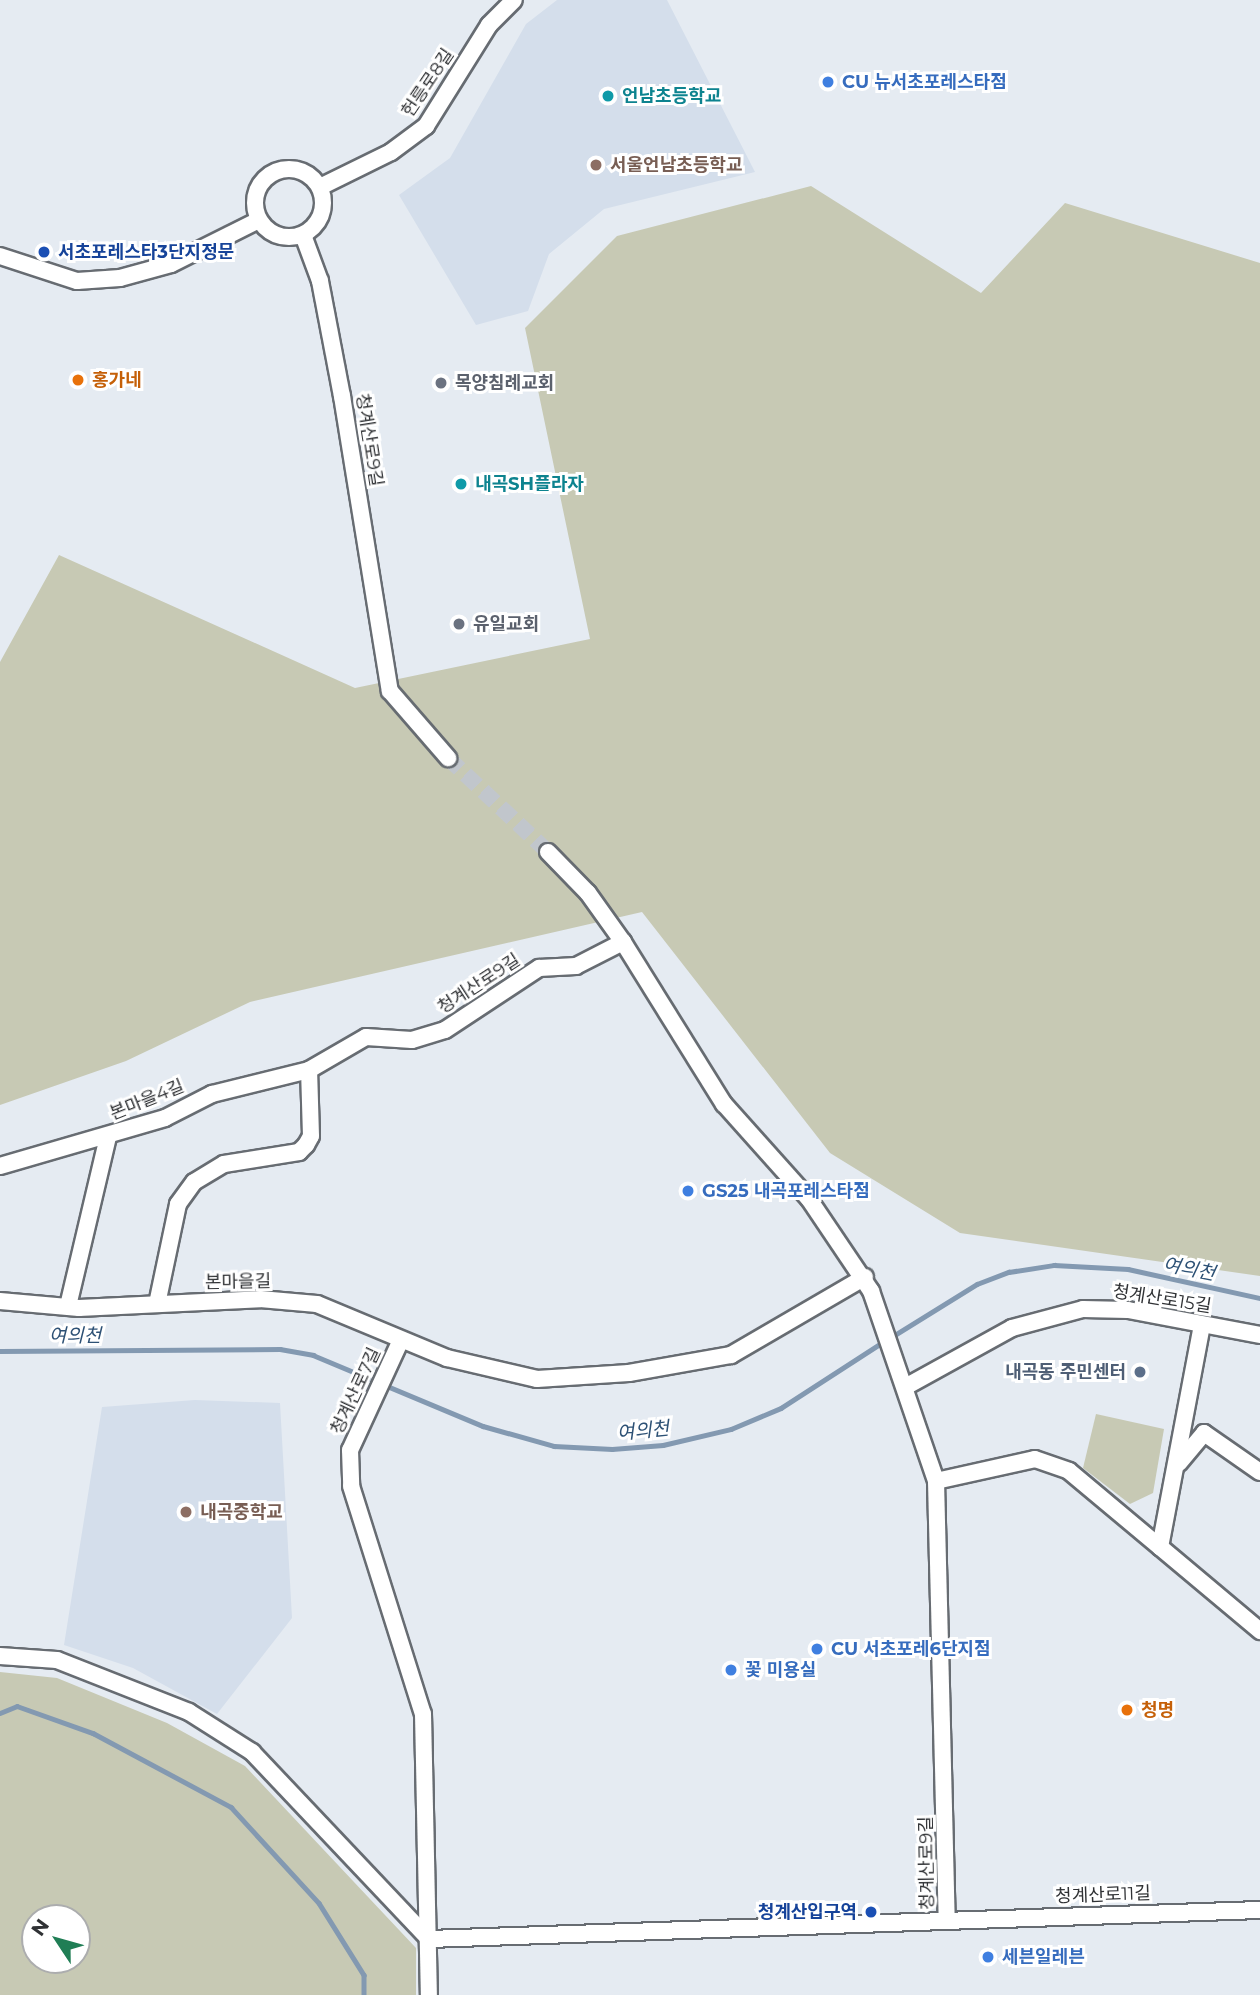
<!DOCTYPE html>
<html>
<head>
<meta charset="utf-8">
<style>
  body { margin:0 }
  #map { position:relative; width:1260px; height:1995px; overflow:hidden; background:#e5ebf2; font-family:Montserrat,"Noto Sans KR",sans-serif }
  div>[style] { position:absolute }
  .built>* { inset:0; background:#d4deeb }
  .green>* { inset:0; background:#c7c9b4 }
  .stream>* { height:4.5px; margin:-2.25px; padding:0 2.25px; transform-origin:2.25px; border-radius:2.25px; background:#8399b1 }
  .minor-tunnel>* { height:16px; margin-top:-8px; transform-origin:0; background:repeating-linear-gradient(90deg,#c1c6cc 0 16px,transparent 0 24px) }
  .roads { filter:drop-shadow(2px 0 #676c72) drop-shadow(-2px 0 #676c72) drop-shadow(0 2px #676c72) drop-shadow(0 -2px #676c72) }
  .minor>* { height:16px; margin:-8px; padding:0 8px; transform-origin:8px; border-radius:8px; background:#fff }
  .minor>.ring { margin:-8px; padding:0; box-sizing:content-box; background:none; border:16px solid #fff; border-radius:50% }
  .dots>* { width:19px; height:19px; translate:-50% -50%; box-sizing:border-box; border:4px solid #fff; border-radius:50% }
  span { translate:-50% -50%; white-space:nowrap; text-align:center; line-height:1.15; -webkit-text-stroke:6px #fff; paint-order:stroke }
  .shop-label { font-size:18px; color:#366cbe; font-weight:700 }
  .left { translate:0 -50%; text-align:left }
  .street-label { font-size:18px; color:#303235 }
  .culture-label { font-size:18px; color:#0d838f; font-weight:700 }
  .education-label { font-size:18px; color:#785e54; font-weight:700 }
  .transit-label { font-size:18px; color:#164399; font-weight:700 }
  .right { translate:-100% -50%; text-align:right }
  .food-label { font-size:18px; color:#c56008; font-weight:700 }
  .worship-label { font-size:18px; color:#5b616d; font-weight:700 }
  .service-label { font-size:18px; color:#4e5e75; font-weight:700 }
  .water-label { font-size:19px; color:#2d5175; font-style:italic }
  .north { position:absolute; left:21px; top:1904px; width:70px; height:70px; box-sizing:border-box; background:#fff; border:2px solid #acadae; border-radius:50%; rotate:306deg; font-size:19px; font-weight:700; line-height:28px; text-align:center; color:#303235 }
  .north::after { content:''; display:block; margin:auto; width:24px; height:32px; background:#207e55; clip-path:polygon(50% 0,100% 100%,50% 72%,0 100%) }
</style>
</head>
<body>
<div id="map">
  <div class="built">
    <i style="clip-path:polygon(557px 0,667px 0,755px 172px,604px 209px,549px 254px,528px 311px,476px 325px,399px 195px,450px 158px,526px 24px)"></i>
    <i style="clip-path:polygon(195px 1400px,280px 1403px,292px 1618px,217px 1714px,133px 1668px,64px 1645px,102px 1407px)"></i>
  </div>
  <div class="green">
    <i style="clip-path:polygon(811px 186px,981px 293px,1065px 203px,1260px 263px,1260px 1276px,960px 1233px,830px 1153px,642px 912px,250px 1002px,126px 1061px,0 1105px,0 662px,59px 555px,355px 688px,590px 639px,525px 328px,617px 236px)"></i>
    <i style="clip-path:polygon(1096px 1414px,1164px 1429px,1153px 1493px,1130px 1504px,1083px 1468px)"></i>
    <i style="clip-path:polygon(evenodd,0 1672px,57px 1678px,167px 1723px,245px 1766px,416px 1948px,416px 1995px,0 1995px,0 1672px,35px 1918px,77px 1918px,77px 1960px,35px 1960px,35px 1918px)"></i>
  </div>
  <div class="stream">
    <i style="left:890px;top:1338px;width:102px;rotate:-31.8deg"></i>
    <i style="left:977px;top:1284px;width:34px;rotate:-21deg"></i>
    <i style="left:1009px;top:1272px;width:46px;rotate:-8.8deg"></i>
    <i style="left:1054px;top:1265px;width:74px;rotate:3.1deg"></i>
    <i style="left:1128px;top:1269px;width:135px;rotate:12.4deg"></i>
    <i style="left:0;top:1351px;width:280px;rotate:-0.4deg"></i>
    <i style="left:280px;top:1349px;width:34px;rotate:10deg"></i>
    <i style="left:313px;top:1355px;width:184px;rotate:22.7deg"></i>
    <i style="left:483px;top:1426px;width:74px;rotate:15.7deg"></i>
    <i style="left:554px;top:1446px;width:58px;rotate:3deg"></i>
    <i style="left:612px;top:1449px;width:51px;rotate:-4.5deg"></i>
    <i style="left:663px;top:1445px;width:70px;rotate:-13.2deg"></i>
    <i style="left:731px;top:1429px;width:54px;rotate:-22.8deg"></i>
    <i style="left:781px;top:1408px;width:121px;rotate:-32.9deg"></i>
    <i style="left:0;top:1713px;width:18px;rotate:-22deg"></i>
    <i style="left:17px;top:1706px;width:81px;rotate:19.6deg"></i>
    <i style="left:93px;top:1733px;width:157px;rotate:28.2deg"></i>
    <i style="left:231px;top:1807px;width:130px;rotate:47.5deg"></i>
    <i style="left:319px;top:1903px;width:85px;rotate:58deg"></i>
    <i style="left:364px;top:1975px;width:20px;rotate:90deg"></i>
  </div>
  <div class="minor-tunnel">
    <i style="left:448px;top:758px;width:137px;rotate:43.2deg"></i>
  </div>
  <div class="roads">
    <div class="minor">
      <i class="ring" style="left:255px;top:169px;width:52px;height:52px"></i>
      <i style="left:320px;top:187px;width:79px;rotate:-26.2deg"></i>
      <i style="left:391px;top:152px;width:44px;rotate:-36.6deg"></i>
      <i style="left:426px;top:126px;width:119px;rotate:-58deg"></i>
      <i style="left:489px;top:25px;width:35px;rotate:-45deg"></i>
      <i style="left:303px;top:235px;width:49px;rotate:69.7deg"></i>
      <i style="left:320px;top:281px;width:117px;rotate:79.2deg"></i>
      <i style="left:342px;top:396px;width:299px;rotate:80.8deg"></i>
      <i style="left:390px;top:691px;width:89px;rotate:49.1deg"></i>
      <i style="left:0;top:256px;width:81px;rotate:18deg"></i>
      <i style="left:77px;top:281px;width:43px;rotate:-4deg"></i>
      <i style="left:120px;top:278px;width:53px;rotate:-15.4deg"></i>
      <i style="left:171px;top:264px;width:98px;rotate:-26.6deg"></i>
      <i style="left:548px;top:852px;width:57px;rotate:45.7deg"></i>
      <i style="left:588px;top:893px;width:60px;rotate:54.5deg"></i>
      <i style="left:623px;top:942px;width:191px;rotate:58.1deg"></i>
      <i style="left:724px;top:1104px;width:127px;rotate:48.2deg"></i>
      <i style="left:809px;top:1199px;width:111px;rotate:56deg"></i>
      <i style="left:871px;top:1291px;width:201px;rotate:71.1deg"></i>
      <i style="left:936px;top:1481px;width:438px;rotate:88.6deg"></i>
      <i style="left:0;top:1166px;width:172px;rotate:-16.2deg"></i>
      <i style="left:165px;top:1118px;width:53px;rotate:-27.1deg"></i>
      <i style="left:212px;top:1094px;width:100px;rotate:-13.9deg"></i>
      <i style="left:309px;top:1070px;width:66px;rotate:-30.1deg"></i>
      <i style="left:366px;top:1037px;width:46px;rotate:3.7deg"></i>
      <i style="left:412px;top:1040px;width:34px;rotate:-17deg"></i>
      <i style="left:445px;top:1030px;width:113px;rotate:-33.4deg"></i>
      <i style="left:539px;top:968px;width:37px;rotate:-3deg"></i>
      <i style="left:576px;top:966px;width:53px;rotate:-27.1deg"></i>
      <i style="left:0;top:1301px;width:79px;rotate:5.1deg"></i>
      <i style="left:79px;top:1308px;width:181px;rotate:-2.8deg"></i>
      <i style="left:260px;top:1299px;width:57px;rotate:5deg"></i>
      <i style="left:317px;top:1304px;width:141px;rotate:22.6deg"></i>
      <i style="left:447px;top:1358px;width:92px;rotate:13.1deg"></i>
      <i style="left:537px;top:1379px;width:92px;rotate:-3.7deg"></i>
      <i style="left:629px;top:1373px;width:104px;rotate:-10deg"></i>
      <i style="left:731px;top:1355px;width:155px;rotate:-30.2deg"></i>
      <i style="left:157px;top:1304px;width:102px;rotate:-78.1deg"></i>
      <i style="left:178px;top:1204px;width:27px;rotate:-54deg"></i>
      <i style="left:194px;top:1182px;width:35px;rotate:-31deg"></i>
      <i style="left:224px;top:1164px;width:76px;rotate:-9.1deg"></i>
      <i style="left:299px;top:1152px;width:10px;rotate:-45deg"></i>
      <i style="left:306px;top:1145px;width:10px;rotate:-61deg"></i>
      <i style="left:311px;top:1136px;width:66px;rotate:-91.7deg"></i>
      <i style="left:68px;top:1306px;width:174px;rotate:-76.7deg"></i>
      <i style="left:1202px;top:1325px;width:226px;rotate:100.7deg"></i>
      <i style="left:1160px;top:1547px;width:131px;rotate:40deg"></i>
      <i style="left:400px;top:1342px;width:119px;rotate:114.8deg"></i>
      <i style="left:350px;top:1450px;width:36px;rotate:88deg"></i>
      <i style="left:351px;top:1486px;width:239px;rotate:72.5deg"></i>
      <i style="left:423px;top:1714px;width:281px;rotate:88.8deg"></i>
      <i style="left:907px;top:1386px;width:120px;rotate:-28.9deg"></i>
      <i style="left:1012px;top:1328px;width:73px;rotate:-15deg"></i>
      <i style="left:1083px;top:1309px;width:45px;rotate:1.3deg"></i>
      <i style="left:1128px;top:1310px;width:134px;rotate:10.7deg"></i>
      <i style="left:1179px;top:1463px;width:39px;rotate:-50deg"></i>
      <i style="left:1204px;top:1433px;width:68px;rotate:34.9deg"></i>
      <i style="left:936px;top:1481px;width:101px;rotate:-12.5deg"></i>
      <i style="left:1035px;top:1459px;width:36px;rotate:19deg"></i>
      <i style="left:1069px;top:1471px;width:119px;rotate:39.9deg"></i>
      <i style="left:0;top:1656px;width:57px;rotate:4deg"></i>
      <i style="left:57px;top:1660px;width:142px;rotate:21.5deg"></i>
      <i style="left:189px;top:1712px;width:75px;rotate:32.4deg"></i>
      <i style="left:252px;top:1752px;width:257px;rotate:46.6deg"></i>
      <i style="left:429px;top:1939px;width:832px;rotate:-2deg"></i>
    </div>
  </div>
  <div class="dots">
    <i style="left:828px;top:82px;background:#3f7fe0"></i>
    <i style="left:608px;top:96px;background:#0f9aa8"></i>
    <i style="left:596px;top:165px;background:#8d6e63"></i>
    <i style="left:44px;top:252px;background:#1a4fb4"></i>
    <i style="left:78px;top:380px;background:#e8710a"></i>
    <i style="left:441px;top:383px;background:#6b7280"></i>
    <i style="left:461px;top:484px;background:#0f9aa8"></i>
    <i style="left:459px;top:624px;background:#6b7280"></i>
    <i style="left:688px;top:1191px;background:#3f7fe0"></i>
    <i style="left:1140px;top:1372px;background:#5c6f8a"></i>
    <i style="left:186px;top:1512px;background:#8d6e63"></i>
    <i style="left:817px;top:1649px;background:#3f7fe0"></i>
    <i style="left:731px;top:1670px;background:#3f7fe0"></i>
    <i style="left:1127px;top:1710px;background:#e8710a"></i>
    <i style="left:871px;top:1912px;background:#1a4fb4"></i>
    <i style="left:988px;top:1957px;background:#3f7fe0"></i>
  </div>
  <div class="shop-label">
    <span class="left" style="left:842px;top:82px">CU 뉴서초포레스타점</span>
    <span class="left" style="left:702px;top:1191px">GS25 내곡포레스타점</span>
    <span class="left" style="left:831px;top:1649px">CU 서초포레6단지점</span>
    <span class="left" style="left:745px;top:1670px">꽃 미용실</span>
    <span class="left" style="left:1002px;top:1957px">세븐일레븐</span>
  </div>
  <div class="street-label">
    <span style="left:428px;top:83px;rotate:-56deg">헌릉로8길</span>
    <span style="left:369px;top:440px;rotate:81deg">청계산로9길</span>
    <span style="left:479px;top:984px;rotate:-33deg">청계산로9길</span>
    <span style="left:147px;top:1100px;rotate:-22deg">본마을4길</span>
    <span style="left:238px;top:1282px;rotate:-1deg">본마을길</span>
    <span style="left:1162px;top:1299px;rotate:9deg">청계산로15길</span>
    <span style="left:356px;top:1391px;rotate:-65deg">청계산로7길</span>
    <span style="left:927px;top:1863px;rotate:-91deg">청계산로9길</span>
    <span style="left:1103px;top:1895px;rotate:-2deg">청계산로11길</span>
  </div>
  <div class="culture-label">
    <span class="left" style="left:622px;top:96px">언남초등학교</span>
    <span class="left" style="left:475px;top:484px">내곡SH플라자</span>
  </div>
  <div class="education-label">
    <span class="left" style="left:610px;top:165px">서울언남초등학교</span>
    <span class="left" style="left:200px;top:1512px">내곡중학교</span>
  </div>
  <div class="transit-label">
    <span class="left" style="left:58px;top:252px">서초포레스타3단지정문</span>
    <span class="right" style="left:857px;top:1912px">청계산입구역</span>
  </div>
  <div class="food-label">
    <span class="left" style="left:92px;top:380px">홍가네</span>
    <span class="left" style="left:1141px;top:1710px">청명</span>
  </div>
  <div class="worship-label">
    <span class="left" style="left:455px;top:383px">목양침례교회</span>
    <span class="left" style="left:473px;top:624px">유일교회</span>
  </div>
  <div class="service-label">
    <span class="right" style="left:1126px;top:1372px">내곡동 주민센터</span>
  </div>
  <div class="water-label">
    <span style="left:1189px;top:1269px;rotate:11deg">여의천</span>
    <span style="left:75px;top:1336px">여의천</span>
    <span style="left:643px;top:1431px;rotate:-6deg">여의천</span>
  </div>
  <div class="north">N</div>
</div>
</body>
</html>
